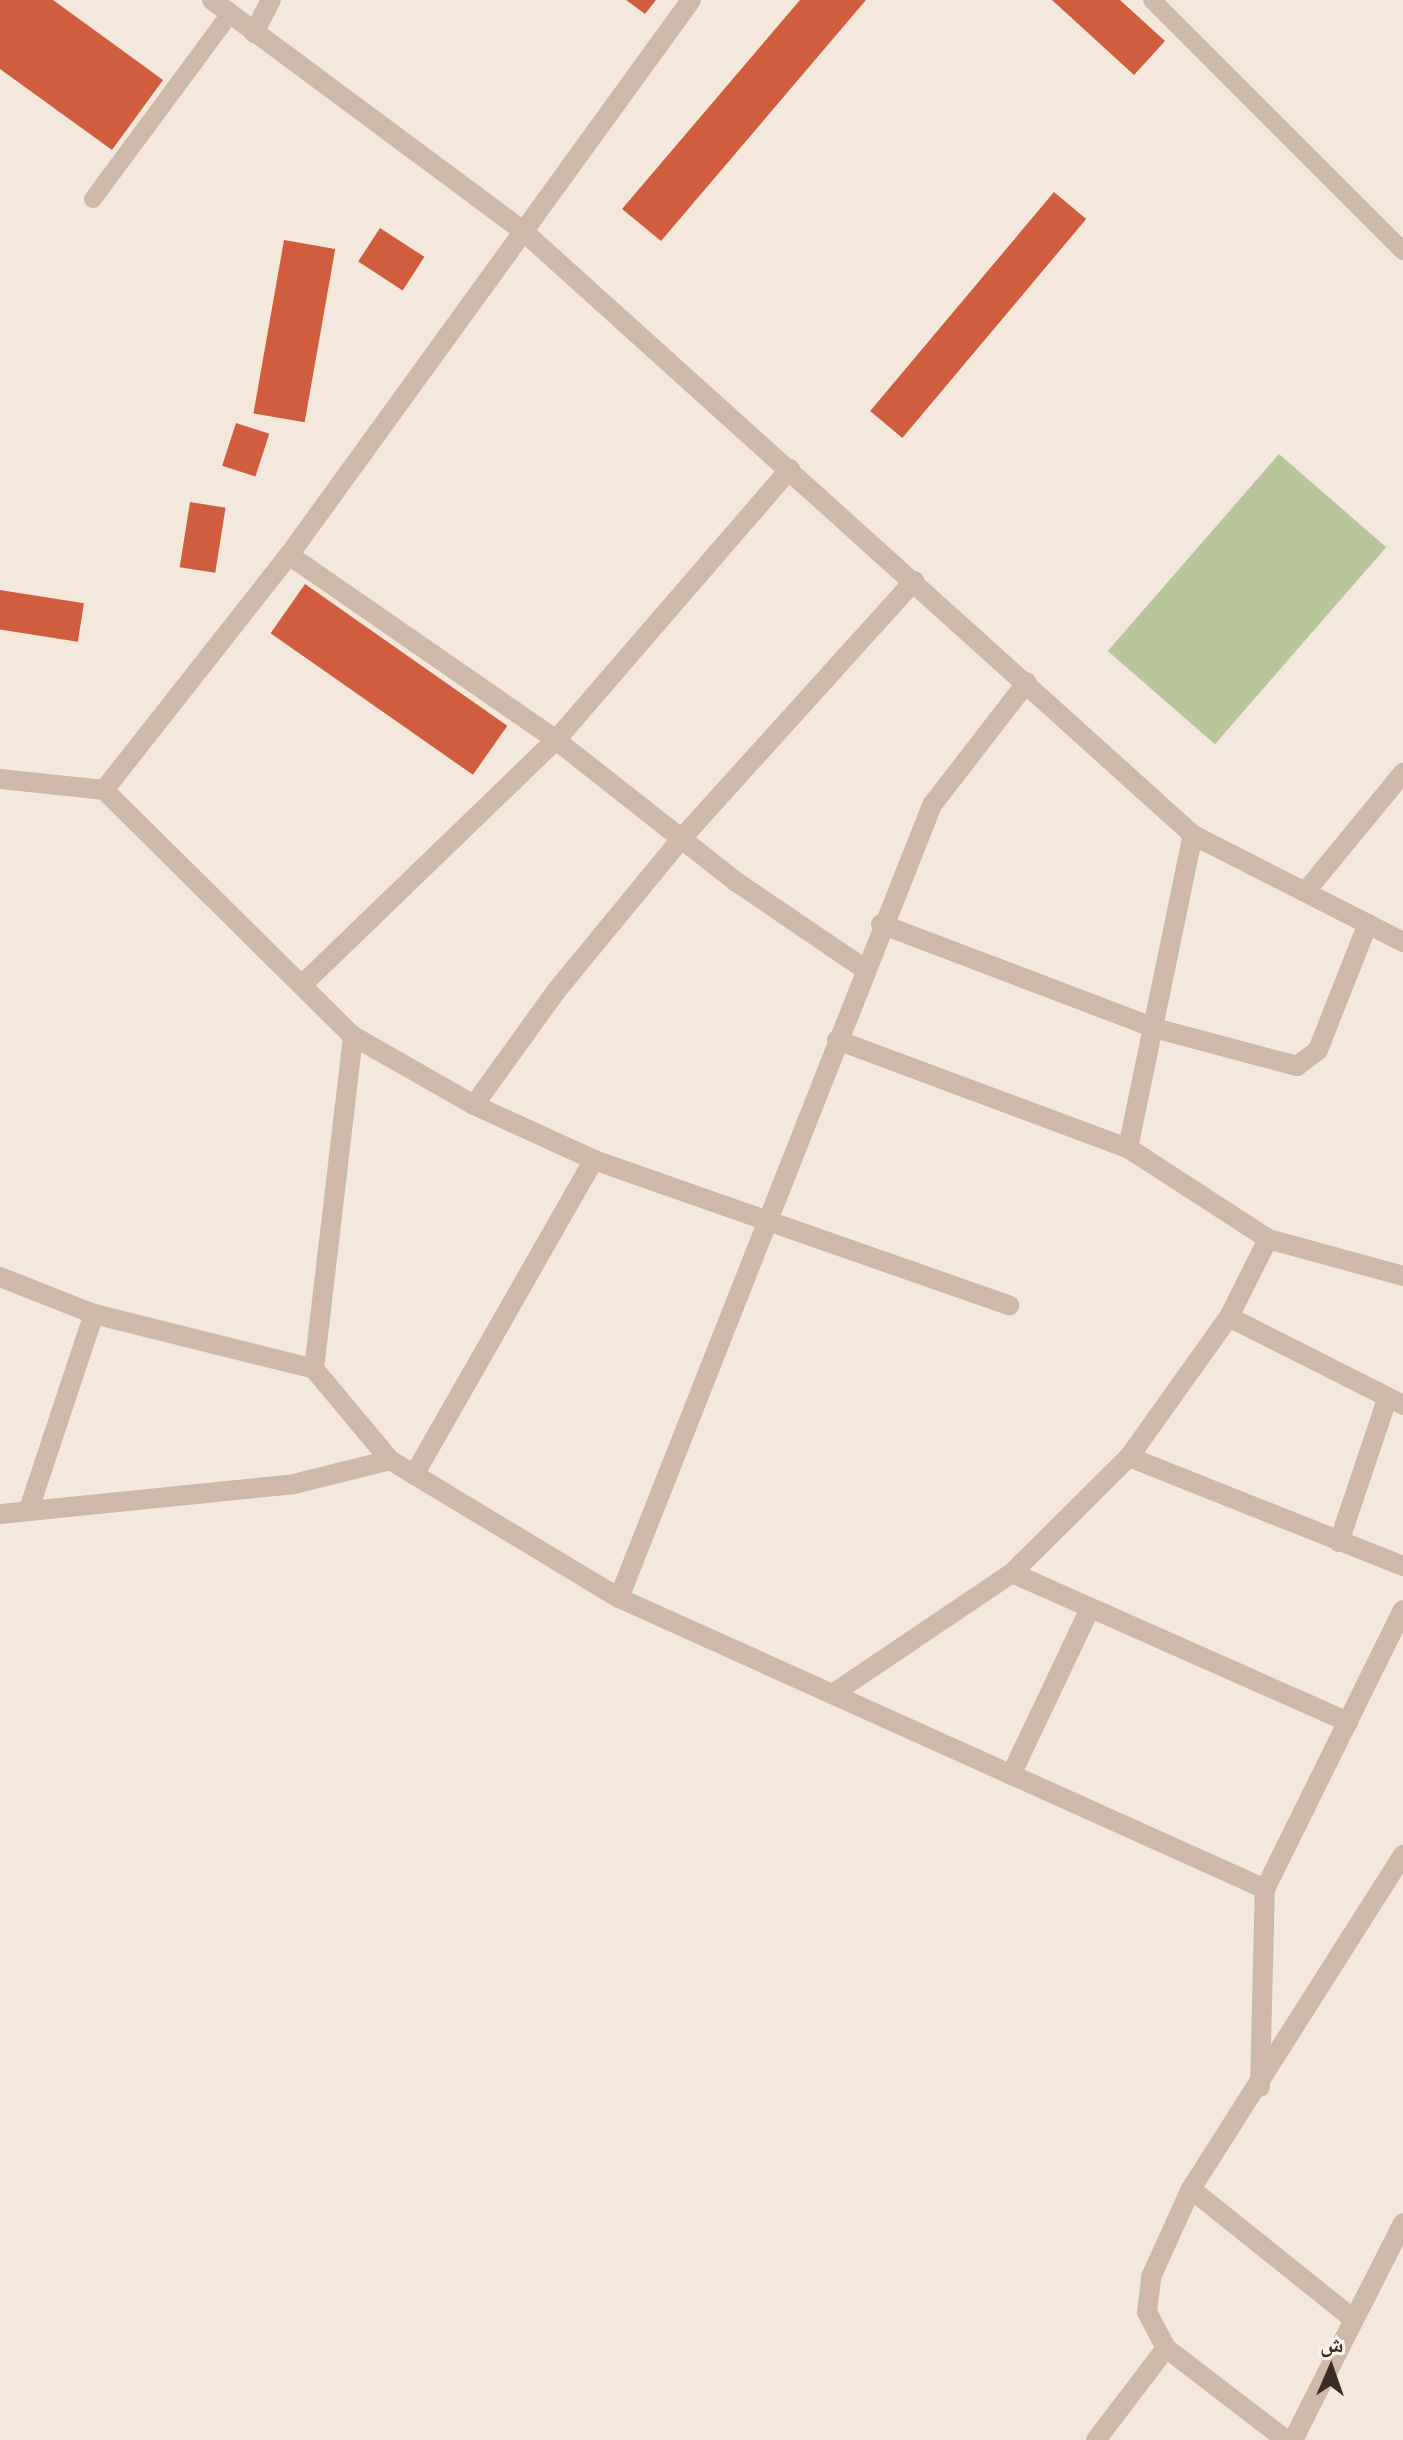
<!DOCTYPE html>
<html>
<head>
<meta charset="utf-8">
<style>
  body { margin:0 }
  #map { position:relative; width:1403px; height:2440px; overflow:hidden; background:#f4e8dc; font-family:Manrope,"Noto Naskh Arabic",sans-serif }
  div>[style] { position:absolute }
  .green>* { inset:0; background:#b8c59a; transform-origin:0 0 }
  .building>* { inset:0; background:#d05e3e; transform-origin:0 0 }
  .lane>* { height:18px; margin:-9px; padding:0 9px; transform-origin:9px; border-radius:9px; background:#ceb8a7 }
  .street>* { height:20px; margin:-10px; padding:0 10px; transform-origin:10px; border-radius:10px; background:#ceb8a7 }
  span { translate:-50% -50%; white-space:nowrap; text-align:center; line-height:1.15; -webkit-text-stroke:7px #fbf2e9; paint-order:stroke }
  .north { position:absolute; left:1291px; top:2328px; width:80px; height:80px; -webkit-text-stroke:6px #fbf2e9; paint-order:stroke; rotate:2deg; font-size:22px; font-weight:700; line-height:32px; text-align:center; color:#392d28 }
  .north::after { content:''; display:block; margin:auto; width:28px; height:36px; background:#392d28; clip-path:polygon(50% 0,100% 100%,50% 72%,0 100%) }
</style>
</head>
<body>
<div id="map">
  <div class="green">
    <i style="left:1279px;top:454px;width:142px;height:261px;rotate:41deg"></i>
  </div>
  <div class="building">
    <i style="clip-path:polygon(0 0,53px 0,163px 80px,112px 150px,0 69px)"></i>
    <i style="clip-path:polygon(626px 0,656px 0,645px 14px)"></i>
    <i style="clip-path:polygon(800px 0,866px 0,661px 241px,622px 209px)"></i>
    <i style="clip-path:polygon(1052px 0,1120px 0,1165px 41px,1134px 75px)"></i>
    <i style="left:1054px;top:192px;width:42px;height:286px;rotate:40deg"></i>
    <i style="left:380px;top:228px;width:53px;height:40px;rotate:33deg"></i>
    <i style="left:284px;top:240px;width:52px;height:176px;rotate:10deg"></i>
    <i style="left:236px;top:423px;width:35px;height:45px;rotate:18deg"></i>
    <i style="left:190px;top:502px;width:36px;height:66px;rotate:9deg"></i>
    <i style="left:305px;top:584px;width:247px;height:60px;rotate:35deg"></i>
    <i style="left:0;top:590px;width:85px;height:39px;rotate:9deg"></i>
  </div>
  <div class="lane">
    <i style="left:1152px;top:0;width:355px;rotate:45deg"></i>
    <i style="left:93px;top:199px;width:230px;rotate:-53.5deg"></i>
  </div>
  <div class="street">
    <i style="left:212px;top:0;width:387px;rotate:36.6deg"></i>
    <i style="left:523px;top:231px;width:902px;rotate:42.03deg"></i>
    <i style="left:1193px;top:835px;width:236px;rotate:27deg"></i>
    <i style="left:254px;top:33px;width:37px;rotate:-63deg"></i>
    <i style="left:289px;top:555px;width:325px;rotate:34.7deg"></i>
    <i style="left:556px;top:740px;width:231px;rotate:38.2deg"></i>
    <i style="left:738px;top:883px;width:151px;rotate:34.2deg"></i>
    <i style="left:0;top:779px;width:105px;rotate:6deg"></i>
    <i style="left:104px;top:790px;width:299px;rotate:-51.8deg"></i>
    <i style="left:289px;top:555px;width:685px;rotate:-54.08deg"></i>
    <i style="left:104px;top:790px;width:350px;rotate:44.7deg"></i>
    <i style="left:353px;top:1036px;width:139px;rotate:29.7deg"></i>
    <i style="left:474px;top:1105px;width:132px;rotate:24.6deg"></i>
    <i style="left:594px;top:1160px;width:440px;rotate:19.3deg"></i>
    <i style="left:1306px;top:891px;width:153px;rotate:-50.6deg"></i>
    <i style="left:881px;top:924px;width:296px;rotate:20.8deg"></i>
    <i style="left:1158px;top:1029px;width:144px;rotate:14.9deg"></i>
    <i style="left:1297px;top:1066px;width:26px;rotate:-37deg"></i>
    <i style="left:1318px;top:1050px;width:136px;rotate:-68.5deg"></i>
    <i style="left:304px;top:983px;width:350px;rotate:-44deg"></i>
    <i style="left:556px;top:740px;width:358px;rotate:-49.2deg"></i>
    <i style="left:837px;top:1040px;width:310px;rotate:20.4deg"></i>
    <i style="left:1128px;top:1148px;width:167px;rotate:33deg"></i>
    <i style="left:1268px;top:1239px;width:140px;rotate:15.3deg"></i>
    <i style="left:474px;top:1105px;width:142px;rotate:-54.2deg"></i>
    <i style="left:557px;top:990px;width:195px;rotate:-50.6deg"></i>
    <i style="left:681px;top:839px;width:348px;rotate:-47.9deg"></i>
    <i style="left:1128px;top:1148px;width:320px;rotate:-78.3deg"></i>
    <i style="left:0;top:1277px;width:101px;rotate:21.5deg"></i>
    <i style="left:94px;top:1314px;width:227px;rotate:14deg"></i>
    <i style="left:314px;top:1369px;width:119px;rotate:50.1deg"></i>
    <i style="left:390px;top:1460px;width:267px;rotate:31.1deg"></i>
    <i style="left:619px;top:1598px;width:709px;rotate:24.25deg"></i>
    <i style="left:1229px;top:1317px;width:195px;rotate:26.8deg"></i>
    <i style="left:314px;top:1369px;width:335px;rotate:-83.3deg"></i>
    <i style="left:1129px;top:1457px;width:295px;rotate:21.7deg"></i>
    <i style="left:414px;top:1475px;width:363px;rotate:-60.3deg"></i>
    <i style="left:30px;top:1506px;width:202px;rotate:-71.6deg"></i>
    <i style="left:0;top:1514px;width:296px;rotate:-5.8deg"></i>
    <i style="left:294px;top:1484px;width:99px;rotate:-14deg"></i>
    <i style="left:1339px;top:1542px;width:151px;rotate:-71.4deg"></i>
    <i style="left:1012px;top:1573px;width:368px;rotate:23.9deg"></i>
    <i style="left:619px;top:1598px;width:853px;rotate:-68.46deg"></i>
    <i style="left:932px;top:805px;width:155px;rotate:-52.3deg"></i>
    <i style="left:834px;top:1693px;width:215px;rotate:-34deg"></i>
    <i style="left:1012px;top:1573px;width:165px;rotate:-44.8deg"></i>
    <i style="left:1129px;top:1457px;width:172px;rotate:-54.5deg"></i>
    <i style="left:1229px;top:1317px;width:87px;rotate:-63.4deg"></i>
    <i style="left:1011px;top:1775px;width:184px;rotate:-64.6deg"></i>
    <i style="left:1260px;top:2087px;width:198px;rotate:-88.6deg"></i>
    <i style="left:1265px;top:1889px;width:311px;rotate:-63.7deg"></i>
    <i style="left:1191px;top:2189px;width:206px;rotate:38.7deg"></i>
    <i style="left:1096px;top:2440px;width:116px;rotate:-52.7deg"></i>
    <i style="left:1286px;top:2440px;width:151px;rotate:-142.5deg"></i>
    <i style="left:1166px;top:2348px;width:41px;rotate:-117.8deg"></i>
    <i style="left:1147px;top:2312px;width:35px;rotate:-83deg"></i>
    <i style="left:1151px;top:2277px;width:97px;rotate:-65.6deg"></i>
    <i style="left:1191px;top:2189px;width:396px;rotate:-57.6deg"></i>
    <i style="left:1293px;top:2440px;width:243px;rotate:-63.1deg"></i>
  </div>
  <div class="north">ش</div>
</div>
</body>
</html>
